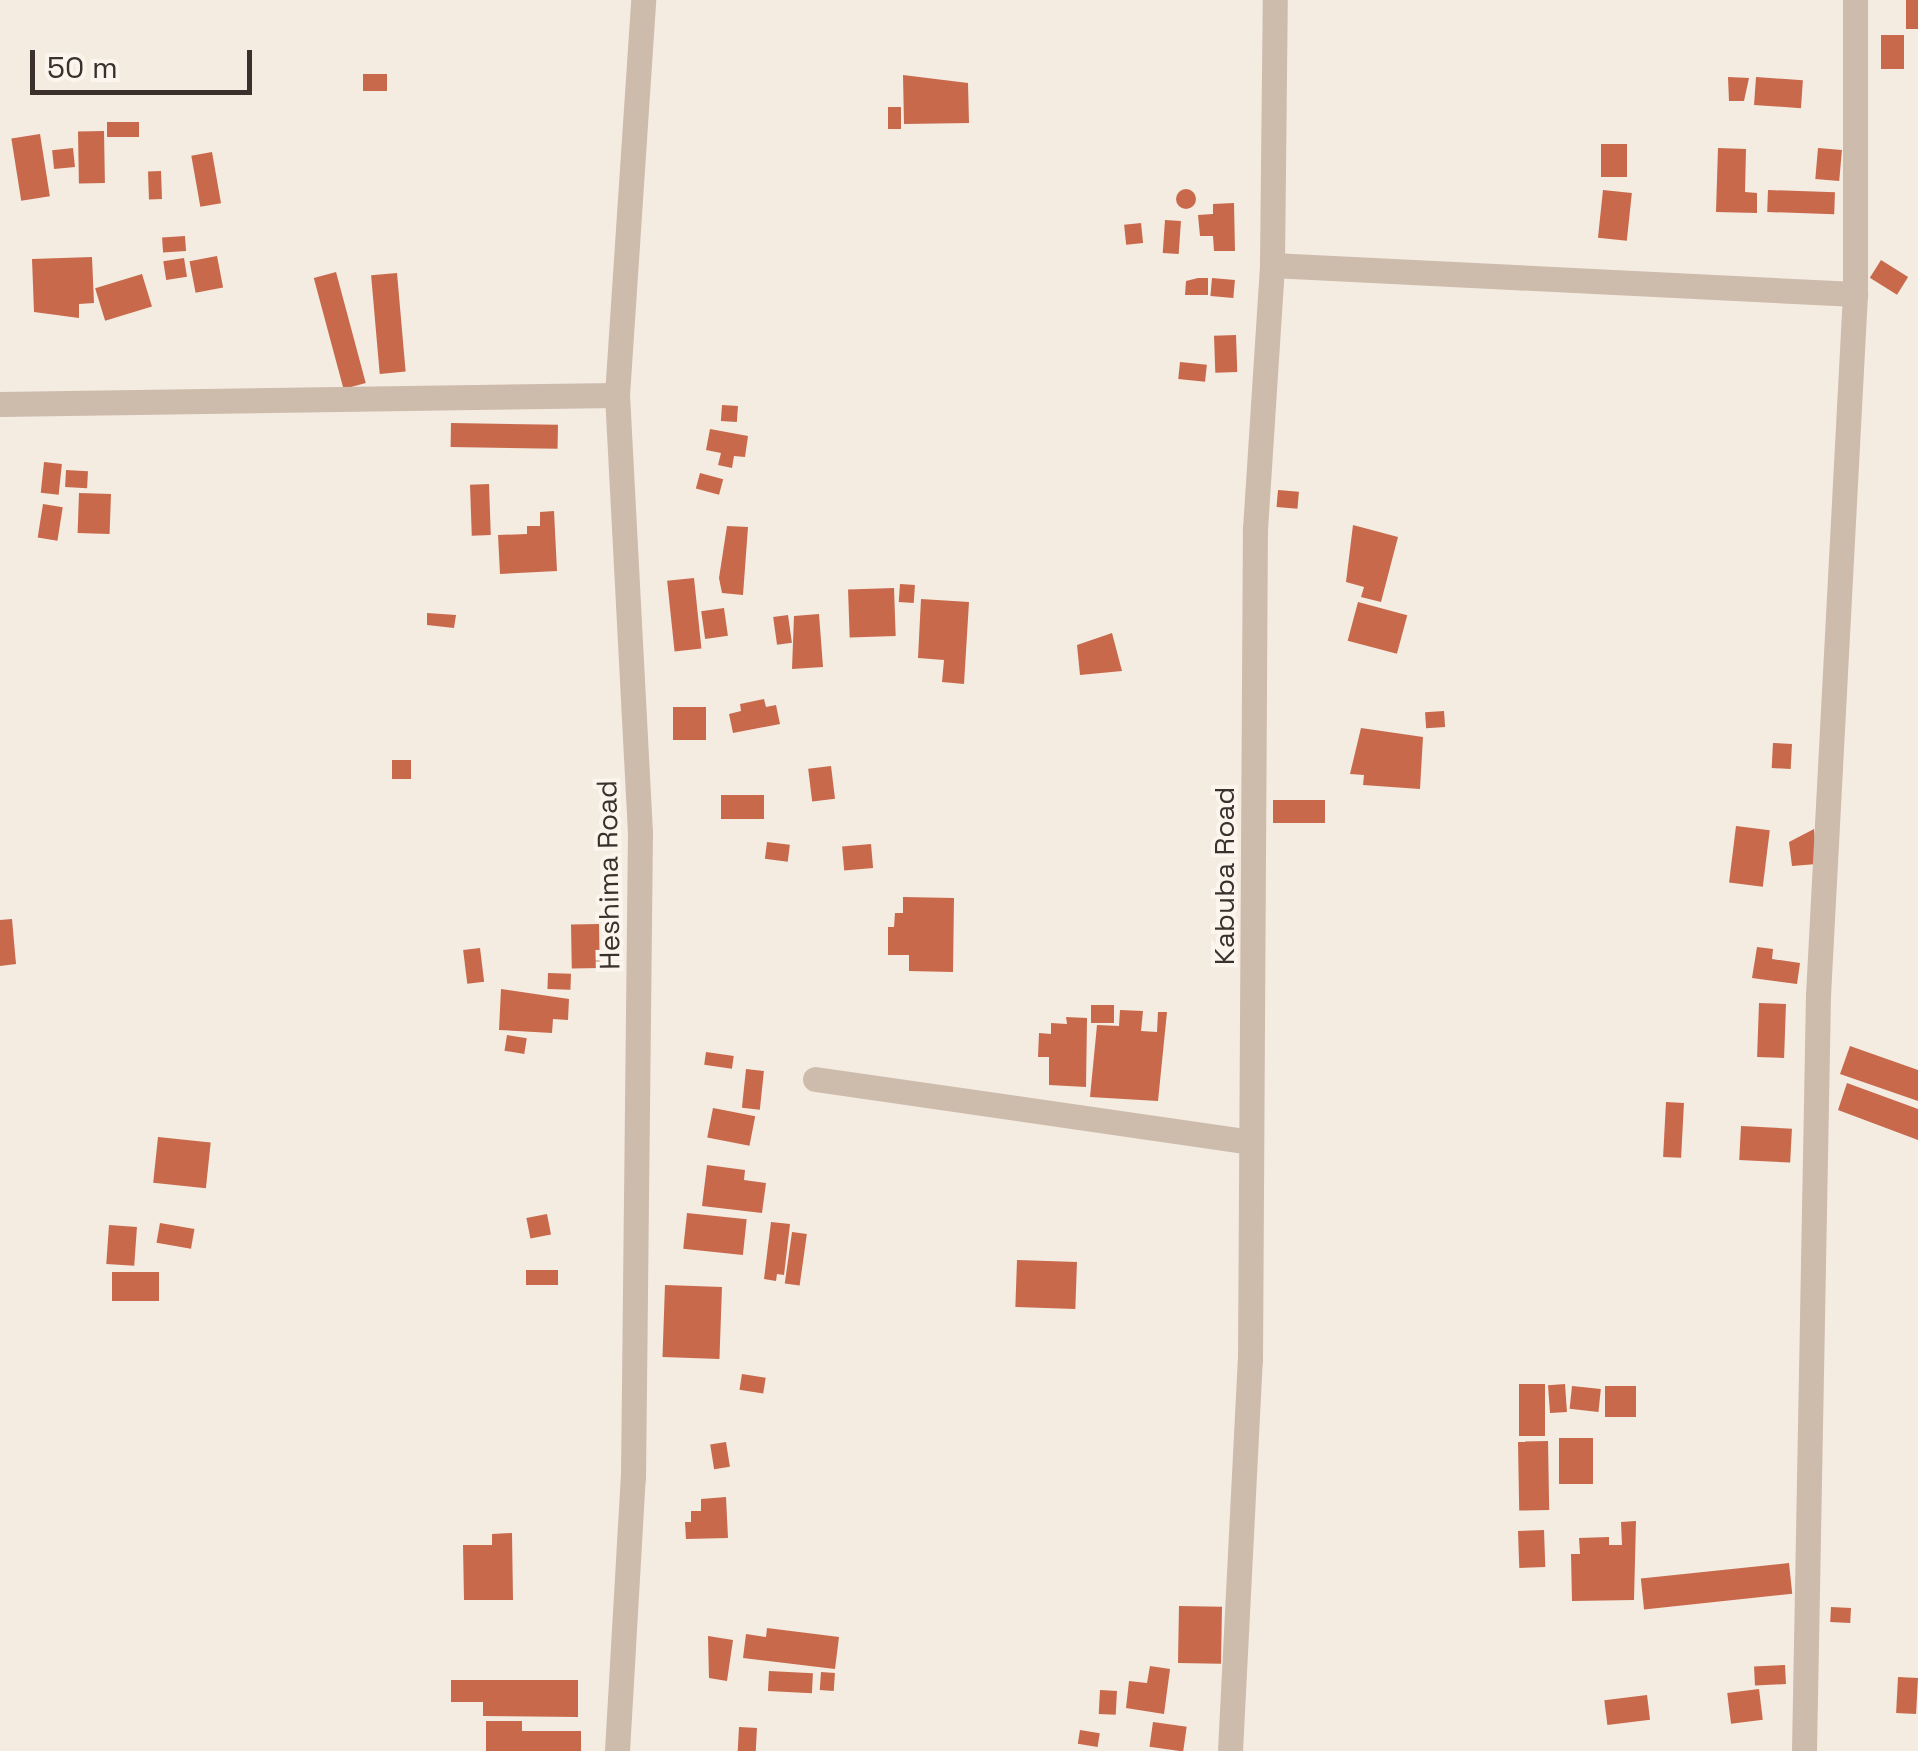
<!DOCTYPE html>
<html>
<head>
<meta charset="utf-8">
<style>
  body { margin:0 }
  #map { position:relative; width:1918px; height:1751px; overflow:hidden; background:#f4ebe1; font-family:"Space Grotesk",sans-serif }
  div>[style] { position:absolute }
  .building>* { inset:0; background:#c8694b; transform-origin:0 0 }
  .round { border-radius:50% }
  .minor>* { height:25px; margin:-12.5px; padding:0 12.5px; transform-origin:12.5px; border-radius:12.5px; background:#cdbbac }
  span { translate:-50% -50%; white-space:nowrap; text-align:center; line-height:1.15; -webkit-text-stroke:8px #fbf5ee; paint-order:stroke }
  .street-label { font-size:28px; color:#3b302b }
  .scale { position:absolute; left:30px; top:50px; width:222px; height:45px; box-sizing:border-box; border:5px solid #3b302b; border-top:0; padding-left:12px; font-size:30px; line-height:35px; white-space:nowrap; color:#3b302b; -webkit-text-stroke:8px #fbf5ee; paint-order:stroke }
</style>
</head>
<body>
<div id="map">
  <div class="building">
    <i style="left:1906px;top:0;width:12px;height:29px"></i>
    <i style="left:1881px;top:35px;width:23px;height:34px"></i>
    <i style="left:363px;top:74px;width:24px;height:17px"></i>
    <i style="clip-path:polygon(903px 75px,968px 83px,969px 123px,904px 124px)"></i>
    <i style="clip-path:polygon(1728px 77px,1749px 78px,1744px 101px,1729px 101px)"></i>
    <i style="left:1756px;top:77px;width:47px;height:28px;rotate:4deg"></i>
    <i style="left:888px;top:107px;width:13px;height:22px"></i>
    <i style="left:139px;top:122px;width:15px;height:32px;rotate:90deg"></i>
    <i style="left:104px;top:131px;width:52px;height:26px;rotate:89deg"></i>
    <i style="left:40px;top:134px;width:63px;height:29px;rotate:81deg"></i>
    <i style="left:1601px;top:144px;width:26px;height:33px"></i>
    <i style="left:73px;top:148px;width:19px;height:21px;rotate:84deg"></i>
    <i style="clip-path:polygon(1718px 148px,1746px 149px,1745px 192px,1757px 193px,1757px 213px,1716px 212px)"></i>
    <i style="left:1818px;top:148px;width:24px;height:31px;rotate:5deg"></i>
    <i style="left:212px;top:152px;width:52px;height:21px;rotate:80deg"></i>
    <i style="left:161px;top:171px;width:28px;height:13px;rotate:88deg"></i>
    <i class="round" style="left:1176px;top:189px;width:20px;height:20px"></i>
    <i style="left:1603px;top:190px;width:29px;height:48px;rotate:6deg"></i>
    <i style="left:1768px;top:190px;width:67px;height:22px;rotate:2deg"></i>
    <i style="clip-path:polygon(1234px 203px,1235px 251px,1214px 251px,1213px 236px,1200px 236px,1198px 215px,1213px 214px,1213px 204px)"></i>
    <i style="left:1165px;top:220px;width:16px;height:33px;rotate:4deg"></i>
    <i style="left:1141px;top:223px;width:20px;height:17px;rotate:84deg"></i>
    <i style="left:185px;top:236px;width:15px;height:23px;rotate:86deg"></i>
    <i style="left:217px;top:256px;width:32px;height:28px;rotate:79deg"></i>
    <i style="clip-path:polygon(92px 257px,94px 303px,79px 304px,79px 318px,34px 312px,32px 259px)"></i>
    <i style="left:184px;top:258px;width:19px;height:21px;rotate:81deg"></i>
    <i style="left:1881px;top:260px;width:32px;height:21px;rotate:32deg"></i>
    <i style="left:336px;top:272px;width:115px;height:23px;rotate:75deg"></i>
    <i style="left:397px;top:273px;width:99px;height:26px;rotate:85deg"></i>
    <i style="left:142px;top:274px;width:34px;height:49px;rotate:73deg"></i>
    <i style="clip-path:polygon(1198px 278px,1208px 278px,1208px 295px,1185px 295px,1186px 281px)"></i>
    <i style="left:1212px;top:278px;width:23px;height:18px;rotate:5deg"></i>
    <i style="left:1236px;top:335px;width:37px;height:22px;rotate:88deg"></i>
    <i style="left:1180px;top:362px;width:27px;height:17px;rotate:6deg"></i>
    <i style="left:722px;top:405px;width:16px;height:16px;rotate:4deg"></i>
    <i style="left:451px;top:423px;width:107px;height:24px;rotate:1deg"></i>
    <i style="clip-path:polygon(710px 429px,748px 436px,745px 457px,734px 456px,732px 468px,718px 465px,721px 453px,706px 450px)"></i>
    <i style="left:44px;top:462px;width:18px;height:31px;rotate:6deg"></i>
    <i style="left:66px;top:470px;width:22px;height:17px;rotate:3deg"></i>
    <i style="left:700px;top:473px;width:24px;height:16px;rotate:15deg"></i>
    <i style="left:489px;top:484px;width:51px;height:19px;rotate:88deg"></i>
    <i style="left:1278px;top:490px;width:21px;height:17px;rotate:5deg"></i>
    <i style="left:79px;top:493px;width:32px;height:40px;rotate:2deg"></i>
    <i style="left:43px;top:504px;width:20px;height:34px;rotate:9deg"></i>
    <i style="clip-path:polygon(554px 511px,557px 571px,500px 574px,498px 535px,527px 534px,527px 526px,540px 526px,540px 512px)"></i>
    <i style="clip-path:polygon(1353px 525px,1398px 537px,1381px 602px,1361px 597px,1364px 587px,1346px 582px)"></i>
    <i style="clip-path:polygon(727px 526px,748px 527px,743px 595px,722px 593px,719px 578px)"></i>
    <i style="left:694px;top:578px;width:71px;height:27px;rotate:84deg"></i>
    <i style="left:900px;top:584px;width:15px;height:18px;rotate:4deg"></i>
    <i style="left:894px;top:588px;width:48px;height:46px;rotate:88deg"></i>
    <i style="clip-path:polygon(921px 599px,969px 602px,964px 684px,942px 682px,944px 660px,918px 658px)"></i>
    <i style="left:1358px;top:602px;width:51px;height:40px;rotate:15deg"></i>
    <i style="left:724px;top:608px;width:28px;height:23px;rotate:82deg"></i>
    <i style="clip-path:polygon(427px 613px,456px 615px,454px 628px,427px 625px)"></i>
    <i style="clip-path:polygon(819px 614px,823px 667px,792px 669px,794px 616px)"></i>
    <i style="left:788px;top:615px;width:28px;height:15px;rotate:82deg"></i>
    <i style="clip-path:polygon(1112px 633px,1122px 671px,1080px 675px,1077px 645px)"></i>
    <i style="clip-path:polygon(764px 699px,766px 707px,776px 705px,780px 724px,733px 733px,729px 714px,741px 711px,740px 704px)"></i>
    <i style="left:706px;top:707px;width:33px;height:33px;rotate:90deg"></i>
    <i style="left:1444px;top:711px;width:16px;height:19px;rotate:86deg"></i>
    <i style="clip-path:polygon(1361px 728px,1423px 737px,1420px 789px,1363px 785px,1364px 775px,1350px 774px)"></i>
    <i style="left:1773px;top:743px;width:19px;height:25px;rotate:3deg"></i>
    <i style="left:392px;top:760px;width:19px;height:19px"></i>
    <i style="left:831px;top:766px;width:33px;height:23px;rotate:83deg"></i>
    <i style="left:721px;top:795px;width:43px;height:24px"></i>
    <i style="left:1325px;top:800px;width:23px;height:52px;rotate:90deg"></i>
    <i style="left:1736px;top:826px;width:34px;height:57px;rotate:7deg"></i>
    <i style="clip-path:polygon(1814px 829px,1817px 864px,1792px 866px,1789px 842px)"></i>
    <i style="left:767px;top:842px;width:23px;height:17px;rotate:7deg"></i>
    <i style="left:871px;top:844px;width:24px;height:29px;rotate:85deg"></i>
    <i style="clip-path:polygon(903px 897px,954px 898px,953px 972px,909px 971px,909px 955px,888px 955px,888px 927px,894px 927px,895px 913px,903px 913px)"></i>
    <i style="clip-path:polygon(12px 919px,16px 964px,0 966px,0 920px)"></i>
    <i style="left:599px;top:924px;width:44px;height:28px;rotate:89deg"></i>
    <i style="clip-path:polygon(1757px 947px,1773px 949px,1772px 959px,1800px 963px,1797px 984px,1752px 978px)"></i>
    <i style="left:480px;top:948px;width:34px;height:17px;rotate:83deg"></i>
    <i style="left:548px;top:973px;width:23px;height:16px;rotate:2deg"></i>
    <i style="clip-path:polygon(501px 989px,569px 999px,568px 1020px,553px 1019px,552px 1033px,499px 1030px)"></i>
    <i style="left:1759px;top:1003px;width:27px;height:54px;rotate:2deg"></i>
    <i style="left:1114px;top:1005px;width:18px;height:23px;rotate:90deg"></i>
    <i style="clip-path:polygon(1120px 1010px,1143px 1011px,1141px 1031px,1157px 1032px,1158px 1012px,1167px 1012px,1158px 1101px,1090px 1097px,1097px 1025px,1119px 1026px)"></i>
    <i style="clip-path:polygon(1066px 1017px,1087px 1018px,1086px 1087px,1049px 1085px,1049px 1057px,1038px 1057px,1039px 1033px,1051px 1034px,1051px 1023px,1067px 1024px)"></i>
    <i style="left:507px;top:1035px;width:20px;height:16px;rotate:9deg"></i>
    <i style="clip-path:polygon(1850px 1046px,1918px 1070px,1918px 1101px,1840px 1074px)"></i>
    <i style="left:706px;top:1052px;width:28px;height:13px;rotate:8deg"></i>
    <i style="left:746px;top:1069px;width:18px;height:39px;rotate:6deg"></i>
    <i style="clip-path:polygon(1847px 1083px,1918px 1109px,1918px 1140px,1838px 1110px)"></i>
    <i style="left:1666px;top:1102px;width:18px;height:55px;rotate:3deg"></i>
    <i style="left:713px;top:1108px;width:43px;height:30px;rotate:11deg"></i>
    <i style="left:1741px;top:1126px;width:51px;height:34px;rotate:3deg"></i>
    <i style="left:158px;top:1137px;width:53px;height:46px;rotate:6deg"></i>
    <i style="clip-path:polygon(707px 1165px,745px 1170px,744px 1180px,766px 1183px,762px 1213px,702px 1206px)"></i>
    <i style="left:687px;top:1213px;width:60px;height:36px;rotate:6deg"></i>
    <i style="left:547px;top:1214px;width:21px;height:21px;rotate:79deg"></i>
    <i style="clip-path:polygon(771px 1222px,790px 1224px,784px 1275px,777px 1274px,776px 1281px,764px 1279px)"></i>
    <i style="left:160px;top:1223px;width:35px;height:20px;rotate:10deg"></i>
    <i style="left:109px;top:1225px;width:28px;height:39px;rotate:4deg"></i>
    <i style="left:792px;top:1232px;width:15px;height:52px;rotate:8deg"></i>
    <i style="left:1017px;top:1260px;width:60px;height:47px;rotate:2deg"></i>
    <i style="left:526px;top:1270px;width:32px;height:15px"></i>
    <i style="left:112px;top:1272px;width:47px;height:29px"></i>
    <i style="left:665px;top:1285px;width:57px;height:72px;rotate:2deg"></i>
    <i style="left:742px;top:1374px;width:24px;height:16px;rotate:9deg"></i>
    <i style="left:1519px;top:1384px;width:26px;height:52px"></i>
    <i style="left:1565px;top:1384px;width:28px;height:17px;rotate:86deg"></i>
    <i style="left:1572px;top:1386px;width:29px;height:23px;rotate:6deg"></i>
    <i style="left:1605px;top:1386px;width:31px;height:31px"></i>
    <i style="left:1559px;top:1438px;width:34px;height:46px"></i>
    <i style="left:1548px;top:1441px;width:69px;height:30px;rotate:89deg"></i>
    <i style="left:726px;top:1442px;width:25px;height:16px;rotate:81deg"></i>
    <i style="clip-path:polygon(726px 1497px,728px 1538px,686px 1539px,685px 1522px,691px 1522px,691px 1511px,701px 1511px,701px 1499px)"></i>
    <i style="clip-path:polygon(1636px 1521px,1634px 1600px,1572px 1601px,1571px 1554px,1580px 1554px,1579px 1538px,1609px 1537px,1609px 1545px,1622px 1545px,1621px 1522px)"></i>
    <i style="left:1544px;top:1530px;width:37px;height:26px;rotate:88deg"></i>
    <i style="clip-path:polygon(512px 1533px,513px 1600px,464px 1600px,463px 1545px,492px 1545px,492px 1534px)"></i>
    <i style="left:1789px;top:1563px;width:31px;height:149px;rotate:84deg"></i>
    <i style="left:1179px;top:1606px;width:43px;height:57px;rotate:1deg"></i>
    <i style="left:1831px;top:1607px;width:20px;height:15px;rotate:3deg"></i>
    <i style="clip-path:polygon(767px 1628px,839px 1637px,835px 1669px,743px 1658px,746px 1634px,766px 1637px)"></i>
    <i style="clip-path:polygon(708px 1636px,733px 1640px,727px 1681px,709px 1678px)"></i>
    <i style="left:1785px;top:1665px;width:19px;height:31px;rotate:87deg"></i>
    <i style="clip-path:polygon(1150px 1666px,1170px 1669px,1164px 1714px,1126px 1708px,1129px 1681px,1147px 1683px)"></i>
    <i style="left:769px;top:1671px;width:44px;height:20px;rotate:3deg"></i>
    <i style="left:821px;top:1672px;width:14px;height:18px;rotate:4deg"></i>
    <i style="left:1898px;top:1677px;width:20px;height:36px;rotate:3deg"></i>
    <i style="clip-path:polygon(451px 1680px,578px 1680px,578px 1717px,483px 1716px,483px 1702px,451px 1702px)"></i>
    <i style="left:1759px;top:1689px;width:31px;height:32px;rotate:83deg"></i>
    <i style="left:1100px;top:1690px;width:17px;height:24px;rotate:3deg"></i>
    <i style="left:1647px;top:1695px;width:25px;height:43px;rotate:83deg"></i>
    <i style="clip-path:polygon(486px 1721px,522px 1721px,522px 1731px,581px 1731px,581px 1751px,486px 1751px)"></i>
    <i style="left:1153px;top:1722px;width:34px;height:25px;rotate:8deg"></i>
    <i style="left:739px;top:1727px;width:18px;height:24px;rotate:3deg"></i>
    <i style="left:1080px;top:1730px;width:20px;height:14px;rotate:9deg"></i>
  </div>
  <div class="minor">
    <i style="left:1272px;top:265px;width:584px;rotate:2.85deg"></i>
    <i style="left:0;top:404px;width:617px;rotate:-0.84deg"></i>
    <i style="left:815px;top:1079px;width:440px;rotate:8.2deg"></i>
    <i style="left:617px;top:1751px;width:274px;rotate:-86.7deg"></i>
    <i style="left:633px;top:1477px;width:644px;rotate:-89.38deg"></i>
    <i style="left:640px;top:833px;width:439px;rotate:-93deg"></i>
    <i style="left:617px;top:395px;width:396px;rotate:-86.2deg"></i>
    <i style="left:1230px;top:1751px;width:392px;rotate:-87.1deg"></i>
    <i style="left:1250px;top:1360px;width:831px;rotate:-89.66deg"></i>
    <i style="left:1255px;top:529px;width:265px;rotate:-86.3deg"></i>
    <i style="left:1272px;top:265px;width:265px;rotate:-89.4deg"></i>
    <i style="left:1804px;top:1751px;width:756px;rotate:-88.94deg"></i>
    <i style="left:1818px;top:995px;width:702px;rotate:-86.98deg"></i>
    <i style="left:1855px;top:294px;width:294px;rotate:-90deg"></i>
  </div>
  <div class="street-label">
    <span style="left:608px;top:875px;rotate:-91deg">Heshima Road</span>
    <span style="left:1224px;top:876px;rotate:-90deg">Kabuba Road</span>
  </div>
  <div class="scale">50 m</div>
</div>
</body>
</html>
